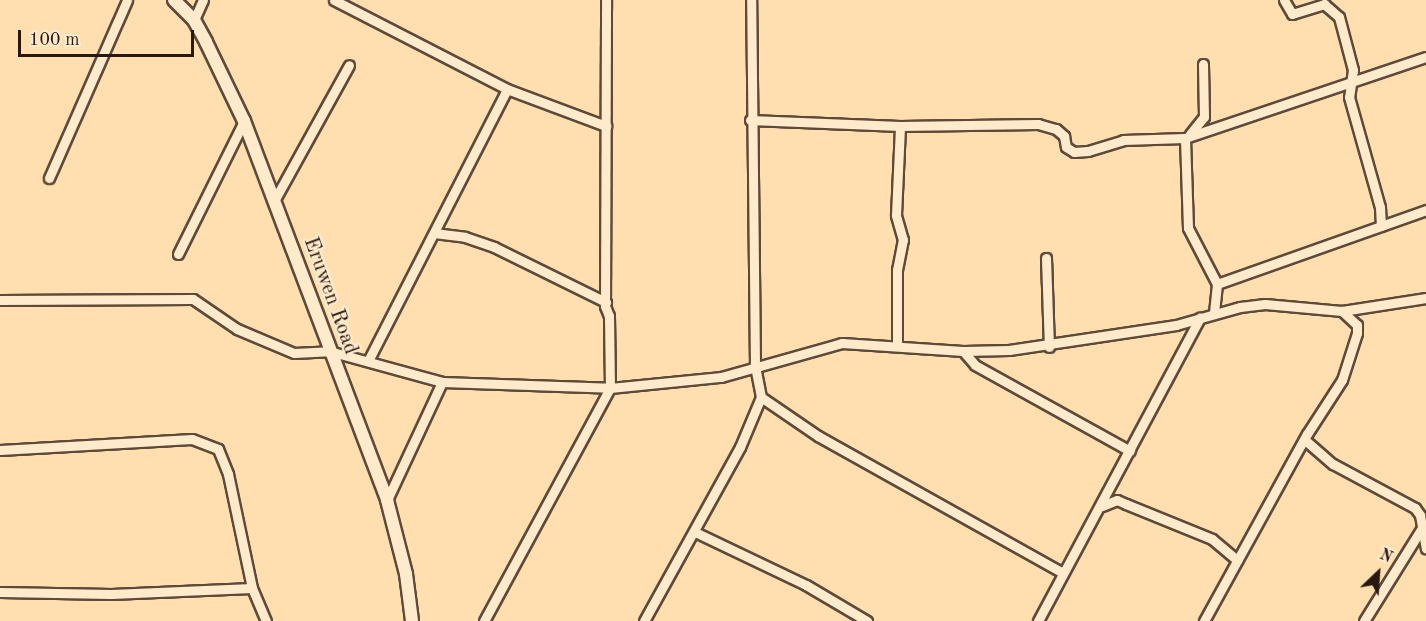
<!DOCTYPE html>
<html>
<head>
<meta charset="utf-8">
<style>
  body { margin:0 }
  #map { position:relative; width:1426px; height:621px; overflow:hidden; background:#ffdfb0; font-family:"Old Standard TT",serif }
  div>[style] { position:absolute }
  .roads { filter:drop-shadow(2px 0 #5d4a38) drop-shadow(-2px 0 #5d4a38) drop-shadow(0 2px #5d4a38) drop-shadow(0 -2px #5d4a38) }
  .minor>* { height:9px; margin:-4.5px; padding:0 4.5px; transform-origin:4.5px; border-radius:4.5px; background:#ffeacc }
  .tertiary>* { height:12px; margin:-6px; padding:0 6px; transform-origin:6px; border-radius:6px; background:#ffeacc }
  span { translate:-50% -50%; white-space:nowrap; text-align:center; line-height:1.15; -webkit-text-stroke:4.5px #ffeacc; paint-order:stroke }
  .street-label { font-size:21px; color:#271910 }
  .north { position:absolute; left:1348px; top:543px; width:60px; height:60px; -webkit-text-stroke:4px #ffeacc; paint-order:stroke; rotate:25deg; font-size:16px; font-weight:700; line-height:24px; text-align:center; color:#271910 }
  .north::after { content:''; display:block; margin:auto; width:21px; height:27px; background:#271910; clip-path:polygon(50% 0,100% 100%,50% 72%,0 100%) }
  .scale { position:absolute; left:18px; top:30px; width:176px; height:27px; box-sizing:border-box; border:3px solid #271910; border-top:0; padding-left:8px; font-size:18px; line-height:21px; white-space:nowrap; color:#271910; -webkit-text-stroke:4px #ffeacc; paint-order:stroke }
</style>
</head>
<body>
<div id="map">
  <div class="roads">
    <div class="minor">
      <i style="left:334px;top:0;width:195px;rotate:27.2deg"></i>
      <i style="left:507px;top:89px;width:106px;rotate:20.5deg"></i>
      <i style="left:1284px;top:0;width:16px;rotate:60deg"></i>
      <i style="left:1292px;top:14px;width:34px;rotate:-17deg"></i>
      <i style="left:1324px;top:4px;width:20px;rotate:41deg"></i>
      <i style="left:1339px;top:17px;width:55px;rotate:75.2deg"></i>
      <i style="left:1353px;top:70px;width:27px;rotate:98deg"></i>
      <i style="left:1349px;top:97px;width:114px;rotate:74.3deg"></i>
      <i style="left:1380px;top:207px;width:19px;rotate:87deg"></i>
      <i style="left:194px;top:20px;width:22px;rotate:-66deg"></i>
      <i style="left:750px;top:120px;width:150px;rotate:2.3deg"></i>
      <i style="left:900px;top:126px;width:138px;rotate:-0.8deg"></i>
      <i style="left:1038px;top:124px;width:19px;rotate:16deg"></i>
      <i style="left:1056px;top:129px;width:11px;rotate:41deg"></i>
      <i style="left:1064px;top:136px;width:11px;rotate:80deg"></i>
      <i style="left:1066px;top:147px;width:9px;rotate:32deg"></i>
      <i style="left:1074px;top:152px;width:14px;rotate:-4deg"></i>
      <i style="left:1088px;top:151px;width:37px;rotate:-17deg"></i>
      <i style="left:1123px;top:140px;width:62px;rotate:-1.8deg"></i>
      <i style="left:1185px;top:138px;width:254px;rotate:-18.6deg"></i>
      <i style="left:1190px;top:134px;width:22px;rotate:-51deg"></i>
      <i style="left:1204px;top:117px;width:53px;rotate:-91.1deg"></i>
      <i style="left:1185px;top:138px;width:90px;rotate:88.1deg"></i>
      <i style="left:1188px;top:228px;width:63px;rotate:62.6deg"></i>
      <i style="left:1217px;top:284px;width:28px;rotate:96deg"></i>
      <i style="left:49px;top:178px;width:194px;rotate:-66.3deg"></i>
      <i style="left:274px;top:201px;width:155px;rotate:-61.1deg"></i>
      <i style="left:434px;top:233px;width:31px;rotate:7deg"></i>
      <i style="left:465px;top:237px;width:31px;rotate:19deg"></i>
      <i style="left:494px;top:247px;width:125px;rotate:26.2deg"></i>
      <i style="left:178px;top:254px;width:148px;rotate:-63.6deg"></i>
      <i style="left:1046px;top:258px;width:89px;rotate:88.1deg"></i>
      <i style="left:1217px;top:284px;width:222px;rotate:-19.5deg"></i>
      <i style="left:0;top:300px;width:193px;rotate:-0.3deg"></i>
      <i style="left:193px;top:299px;width:53px;rotate:34.3deg"></i>
      <i style="left:237px;top:329px;width:62px;rotate:22.8deg"></i>
      <i style="left:294px;top:353px;width:35px;rotate:-3deg"></i>
      <i style="left:329px;top:351px;width:117px;rotate:15.3deg"></i>
      <i style="left:442px;top:382px;width:168px;rotate:2deg"></i>
      <i style="left:610px;top:388px;width:112px;rotate:-5.7deg"></i>
      <i style="left:721px;top:377px;width:126px;rotate:-15.7deg"></i>
      <i style="left:842px;top:343px;width:121px;rotate:3.8deg"></i>
      <i style="left:963px;top:351px;width:46px;rotate:-1.2deg"></i>
      <i style="left:1009px;top:350px;width:169px;rotate:-8.5deg"></i>
      <i style="left:1176px;top:325px;width:66px;rotate:-15.7deg"></i>
      <i style="left:1240px;top:307px;width:25px;rotate:-7deg"></i>
      <i style="left:1265px;top:304px;width:77px;rotate:5.2deg"></i>
      <i style="left:1342px;top:311px;width:85px;rotate:-8.8deg"></i>
      <i style="left:897px;top:345px;width:75px;rotate:-90deg"></i>
      <i style="left:897px;top:270px;width:31px;rotate:-79deg"></i>
      <i style="left:903px;top:240px;width:26px;rotate:-106deg"></i>
      <i style="left:896px;top:215px;width:89px;rotate:-87.4deg"></i>
      <i style="left:963px;top:351px;width:18px;rotate:49deg"></i>
      <i style="left:975px;top:365px;width:177px;rotate:29deg"></i>
      <i style="left:368px;top:361px;width:305px;rotate:-62.9deg"></i>
      <i style="left:761px;top:397px;width:69px;rotate:34.4deg"></i>
      <i style="left:818px;top:436px;width:281px;rotate:29.2deg"></i>
      <i style="left:1305px;top:440px;width:37px;rotate:41deg"></i>
      <i style="left:1333px;top:464px;width:93px;rotate:28.2deg"></i>
      <i style="left:1415px;top:508px;width:9px;rotate:54deg"></i>
      <i style="left:1420px;top:515px;width:34px;rotate:80deg"></i>
      <i style="left:0;top:450px;width:192px;rotate:-3.3deg"></i>
      <i style="left:192px;top:439px;width:28px;rotate:21deg"></i>
      <i style="left:218px;top:449px;width:27px;rotate:68deg"></i>
      <i style="left:228px;top:474px;width:116px;rotate:78.1deg"></i>
      <i style="left:252px;top:588px;width:36px;rotate:67deg"></i>
      <i style="left:387px;top:500px;width:130px;rotate:-65deg"></i>
      <i style="left:1102px;top:506px;width:16px;rotate:-22deg"></i>
      <i style="left:1117px;top:500px;width:10px;rotate:24deg"></i>
      <i style="left:1126px;top:504px;width:93px;rotate:22.1deg"></i>
      <i style="left:1212px;top:539px;width:33px;rotate:40deg"></i>
      <i style="left:695px;top:532px;width:123px;rotate:25.5deg"></i>
      <i style="left:806px;top:585px;width:71px;rotate:30.5deg"></i>
      <i style="left:0;top:592px;width:111px;rotate:1deg"></i>
      <i style="left:111px;top:594px;width:141px;rotate:-2.4deg"></i>
      <i style="left:484px;top:621px;width:265px;rotate:-61.6deg"></i>
      <i style="left:610px;top:388px;width:72px;rotate:-90.8deg"></i>
      <i style="left:609px;top:316px;width:11px;rotate:-112deg"></i>
      <i style="left:605px;top:306px;width:306px;rotate:-89.8deg"></i>
      <i style="left:644px;top:621px;width:199px;rotate:-61.1deg"></i>
      <i style="left:740px;top:447px;width:54px;rotate:-67.2deg"></i>
      <i style="left:761px;top:397px;width:33px;rotate:-101deg"></i>
      <i style="left:755px;top:365px;width:365px;rotate:-90.6deg"></i>
      <i style="left:1038px;top:621px;width:344px;rotate:-61.9deg"></i>
      <i style="left:1204px;top:621px;width:213px;rotate:-61.2deg"></i>
      <i style="left:1307px;top:434px;width:64px;rotate:-57.1deg"></i>
      <i style="left:1342px;top:380px;width:49px;rotate:-72.3deg"></i>
      <i style="left:1357px;top:333px;width:8px;rotate:-90deg"></i>
      <i style="left:1357px;top:325px;width:21px;rotate:-137deg"></i>
      <i style="left:1364px;top:621px;width:110px;rotate:-58.1deg"></i>
    </div>
    <div class="tertiary">
      <i style="left:174px;top:0;width:28px;rotate:45deg"></i>
      <i style="left:194px;top:20px;width:25px;rotate:61deg"></i>
      <i style="left:206px;top:42px;width:88px;rotate:64.3deg"></i>
      <i style="left:244px;top:121px;width:405px;rotate:69.3deg"></i>
      <i style="left:387px;top:500px;width:76px;rotate:75.6deg"></i>
      <i style="left:406px;top:574px;width:47px;rotate:82.7deg"></i>
    </div>
  </div>
  <div class="street-label">
    <span style="left:330px;top:296px;rotate:70deg">Eruwen Road</span>
  </div>
  <div class="north">N</div>
  <div class="scale">100 m</div>
</div>
</body>
</html>
